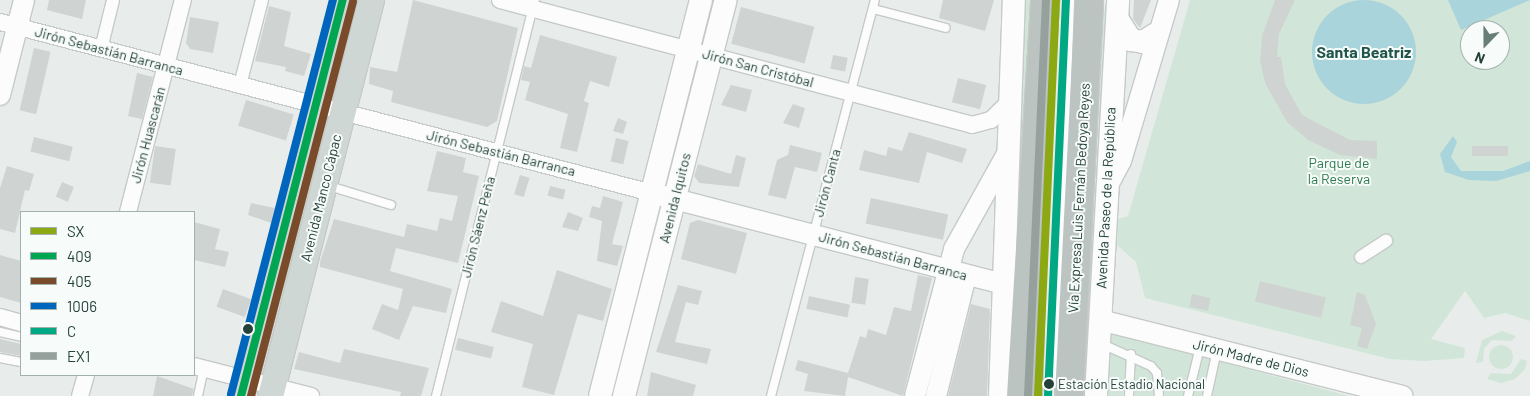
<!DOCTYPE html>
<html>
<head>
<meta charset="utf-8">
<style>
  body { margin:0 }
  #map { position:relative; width:1530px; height:396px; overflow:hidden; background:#e8edeb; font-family:Barlow,sans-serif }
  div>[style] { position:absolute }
  .green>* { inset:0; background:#d1e6d8; transform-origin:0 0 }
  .round { border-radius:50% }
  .water>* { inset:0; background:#a9d4db }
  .building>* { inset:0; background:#cfd4d2; transform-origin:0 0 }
  .roads { filter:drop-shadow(1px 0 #c5cac8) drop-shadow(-1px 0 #c5cac8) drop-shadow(0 1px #c5cac8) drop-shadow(0 -1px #c5cac8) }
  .service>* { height:8px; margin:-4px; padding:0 4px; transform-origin:4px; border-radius:4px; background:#fcfcfc }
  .pedestrian>* { height:12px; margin:-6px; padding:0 6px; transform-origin:6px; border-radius:6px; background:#fcfcfc }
  .minor>* { height:16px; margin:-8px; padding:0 8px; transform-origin:8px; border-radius:8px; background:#fcfcfc }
  .tertiary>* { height:20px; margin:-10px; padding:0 10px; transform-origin:10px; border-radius:10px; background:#fcfcfc }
  .secondary>* { height:22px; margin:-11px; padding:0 11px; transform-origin:11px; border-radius:11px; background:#fcfcfc }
  .primary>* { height:25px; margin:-12.5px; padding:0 12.5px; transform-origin:12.5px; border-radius:12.5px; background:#cfd7d5 }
  .motorway>* { height:28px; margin:-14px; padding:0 14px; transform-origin:14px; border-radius:14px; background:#bcc4c2 }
  .bus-1>* { height:8px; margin:-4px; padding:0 4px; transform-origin:4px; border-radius:4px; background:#8ca812 }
  .bus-2>* { height:8px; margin:-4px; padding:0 4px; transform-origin:4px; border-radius:4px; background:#00a651 }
  .bus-3>* { height:8px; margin:-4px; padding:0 4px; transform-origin:4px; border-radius:4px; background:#7a4b2a }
  .bus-4>* { height:8px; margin:-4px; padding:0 4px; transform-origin:4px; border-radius:4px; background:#0065bd }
  .bus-5>* { height:8px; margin:-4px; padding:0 4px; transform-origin:4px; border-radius:4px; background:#00a884 }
  .bus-6>* { height:8px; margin:-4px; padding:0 4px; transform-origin:4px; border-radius:4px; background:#96a19e }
  .dots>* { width:14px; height:14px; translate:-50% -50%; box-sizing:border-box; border:2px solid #f7fbf9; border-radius:50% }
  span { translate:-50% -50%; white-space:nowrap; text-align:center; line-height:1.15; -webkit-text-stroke:4px #f7fbf9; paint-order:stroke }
  .bus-label { font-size:13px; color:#24423a }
  .left { translate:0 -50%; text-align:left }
  .street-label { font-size:14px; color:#24423a }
  .park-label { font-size:14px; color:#2d7a4b }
  .quarter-label { font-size:16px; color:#1f5548; font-weight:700 }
  .legend { position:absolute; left:20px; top:211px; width:175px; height:165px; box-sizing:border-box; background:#f7fbf9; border:1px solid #a3b1ad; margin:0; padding:6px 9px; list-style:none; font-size:15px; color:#24423a }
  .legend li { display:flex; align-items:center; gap:10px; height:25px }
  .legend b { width:25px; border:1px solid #a3b1ad }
  .north { position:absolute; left:1460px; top:20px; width:50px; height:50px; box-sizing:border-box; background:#f7fbf9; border:1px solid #a3b1ad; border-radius:50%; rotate:202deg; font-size:14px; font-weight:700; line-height:20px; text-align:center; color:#24423a }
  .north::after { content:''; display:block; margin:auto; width:18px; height:22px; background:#697e78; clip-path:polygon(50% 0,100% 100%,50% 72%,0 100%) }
</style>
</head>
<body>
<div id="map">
  <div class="green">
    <i style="left:354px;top:0;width:7px;height:88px"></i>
    <i style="clip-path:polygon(1024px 0,1037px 0,1018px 238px,1016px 236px)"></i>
    <i style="clip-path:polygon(1107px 0,1092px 281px,1081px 282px,1091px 70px)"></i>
    <i style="clip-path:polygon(evenodd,1190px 0,1530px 0,1530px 321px,1505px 313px,1484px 318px,1465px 291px,1431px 339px,1465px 348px,1464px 358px,1424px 361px,1390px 359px,1145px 298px,1136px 262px,1117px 245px,1118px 219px,1128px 216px,1190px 0,1470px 30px,1500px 30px,1500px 60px,1470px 60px,1470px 30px)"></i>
    <i style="left:324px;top:123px;width:7px;height:244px;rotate:16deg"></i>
    <i style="clip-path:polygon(1082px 292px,1089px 293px,1088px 317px,1094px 321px,1091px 396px,1078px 396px)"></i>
    <i style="clip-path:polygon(1502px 331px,1516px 336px,1512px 341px,1492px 340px,1484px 349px,1483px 362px,1476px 363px,1482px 340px)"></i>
    <i style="clip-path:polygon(1108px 334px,1132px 338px,1349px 396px,1106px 396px)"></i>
    <i class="round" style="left:1489px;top:345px;width:24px;height:24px"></i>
    <i style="clip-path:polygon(1521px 359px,1527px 361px,1525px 369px,1515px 379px,1501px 383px,1487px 379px,1491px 373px,1511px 374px)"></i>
  </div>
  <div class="water">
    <i class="round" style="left:1312px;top:0;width:104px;height:104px"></i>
    <i style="clip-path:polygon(1448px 0,1530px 0,1461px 30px)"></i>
    <i style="clip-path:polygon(1453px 136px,1457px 142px,1451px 157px,1461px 171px,1503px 171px,1530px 161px,1530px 171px,1496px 181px,1469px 180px,1445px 172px,1440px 154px)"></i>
  </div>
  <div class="building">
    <i style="clip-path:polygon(49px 0,86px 0,82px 19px,47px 10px)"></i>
    <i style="clip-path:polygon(413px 0,518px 28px,497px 121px,487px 127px,391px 102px,393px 91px,369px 84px,370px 67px,397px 72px)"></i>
    <i style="clip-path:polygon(943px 0,994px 0,985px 31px,939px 18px)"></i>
    <i style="clip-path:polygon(1134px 0,1151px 0,1140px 28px,1133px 19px)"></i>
    <i style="clip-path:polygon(1275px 0,1295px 0,1279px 34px,1277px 57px,1281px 57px,1285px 84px,1302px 115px,1350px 140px,1377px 141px,1377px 159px,1340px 155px,1308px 140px,1287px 122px,1265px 83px,1260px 61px,1262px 36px)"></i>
    <i style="clip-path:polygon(269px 6px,291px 12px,284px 46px,311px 54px,304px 76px,285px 71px,286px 67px,255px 61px)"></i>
    <i style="left:741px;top:7px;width:76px;height:38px;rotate:15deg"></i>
    <i style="clip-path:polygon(190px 17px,219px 22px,213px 53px,190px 49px,186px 43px)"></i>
    <i style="clip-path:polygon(540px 35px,617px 57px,609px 87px,590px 81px,584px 101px,589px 103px,577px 152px,560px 148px,568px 114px,525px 100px,530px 82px,521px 80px,524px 66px,531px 68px)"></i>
    <i style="left:34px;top:48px;width:17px;height:64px;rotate:13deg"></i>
    <i style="left:833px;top:55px;width:15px;height:14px;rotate:11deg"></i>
    <i style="clip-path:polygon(137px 73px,153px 77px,142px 119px,128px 116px)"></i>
    <i style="left:958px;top:78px;width:29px;height:25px;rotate:14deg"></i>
    <i style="clip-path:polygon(731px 85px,752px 90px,746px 112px,721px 105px)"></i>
    <i style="left:246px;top:100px;width:50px;height:27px;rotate:17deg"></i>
    <i style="clip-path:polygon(793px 104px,805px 108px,799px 128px,783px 123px)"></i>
    <i style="clip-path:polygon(618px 118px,627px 122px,623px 134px,613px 131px)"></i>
    <i style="clip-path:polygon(909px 132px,967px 149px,962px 163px,927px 152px,919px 183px,859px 170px,864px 150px,886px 156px,888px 147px,902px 151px)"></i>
    <i style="left:34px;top:137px;width:40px;height:15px;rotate:14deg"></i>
    <i style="left:616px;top:138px;width:13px;height:24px;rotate:13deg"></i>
    <i style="clip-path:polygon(790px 145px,822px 153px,817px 172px,795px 167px,786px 199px,768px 195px,777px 160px,788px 155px)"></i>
    <i style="left:155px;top:146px;width:21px;height:37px;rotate:8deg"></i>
    <i style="left:1472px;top:146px;width:36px;height:10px"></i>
    <i style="clip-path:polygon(437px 151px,466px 158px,463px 172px,479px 176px,458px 263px,396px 248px,390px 271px,452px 289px,446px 313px,413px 306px,399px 340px,372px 329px,382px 304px,398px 310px,403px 289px,320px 267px,320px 262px,334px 219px,404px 237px,407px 224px,437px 231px,440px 218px,452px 221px,458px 196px,427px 191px)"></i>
    <i style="clip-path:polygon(736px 155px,746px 158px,739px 187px,699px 183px,694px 176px,698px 164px,731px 174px)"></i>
    <i style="clip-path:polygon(7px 166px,34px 174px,29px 191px,25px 190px,15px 233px,0 229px,0 188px)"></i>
    <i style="left:520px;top:175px;width:10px;height:20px;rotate:17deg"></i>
    <i style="left:62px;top:182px;width:13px;height:16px;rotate:23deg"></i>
    <i style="left:550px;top:186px;width:16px;height:10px;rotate:14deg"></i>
    <i style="clip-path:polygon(603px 196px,623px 202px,612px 244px,623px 246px,617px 266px,597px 261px,602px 221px,589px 217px,592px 206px,600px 208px)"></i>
    <i style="left:871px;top:198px;width:79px;height:26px;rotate:12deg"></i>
    <i style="clip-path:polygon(251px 203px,275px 208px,271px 223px,248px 215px)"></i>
    <i style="clip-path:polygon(568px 212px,583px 218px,578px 231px,562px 227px)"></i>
    <i style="clip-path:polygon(698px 220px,747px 233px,736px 274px,681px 259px,690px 223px)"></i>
    <i style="clip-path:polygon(194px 222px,220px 229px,215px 249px,229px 252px,225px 267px,194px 260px)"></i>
    <i style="clip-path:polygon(0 255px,21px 261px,21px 303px,0 297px)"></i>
    <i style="clip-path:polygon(557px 270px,612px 289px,603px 321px,578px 314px,554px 395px,522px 387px,533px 344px,491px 332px,501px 301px,543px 316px)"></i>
    <i style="clip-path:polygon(918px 275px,932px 278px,903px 396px,848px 377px,845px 396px,804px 391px,808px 374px,795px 370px,798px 360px,848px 373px,860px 336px,866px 338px,868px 329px,886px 335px,894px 307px,911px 311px)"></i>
    <i style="left:855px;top:277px;width:14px;height:26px;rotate:8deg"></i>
    <i style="left:1260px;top:281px;width:68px;height:21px;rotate:14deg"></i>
    <i style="clip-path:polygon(678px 285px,702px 291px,698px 305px,686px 302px,675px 342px,711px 349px,707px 364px,656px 352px)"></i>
    <i style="left:223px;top:289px;width:30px;height:19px;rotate:20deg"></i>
    <i style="clip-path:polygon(1357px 292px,1365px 295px,1376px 324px,1367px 349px,1357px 346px,1362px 328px,1350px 325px)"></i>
    <i style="left:1192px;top:294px;width:19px;height:13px;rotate:12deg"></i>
    <i style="left:809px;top:296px;width:42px;height:13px;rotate:12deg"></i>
    <i style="clip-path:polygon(971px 304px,990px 309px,987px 396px,948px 396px)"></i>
    <i style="left:458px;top:338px;width:37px;height:12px;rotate:14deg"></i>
    <i style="clip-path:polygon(0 339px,21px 344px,21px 356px,0 352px)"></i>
    <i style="clip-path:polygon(344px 349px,429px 368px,421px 396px,400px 396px,401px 392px,294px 369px,299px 352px,340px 363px)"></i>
    <i style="clip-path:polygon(651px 372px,696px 385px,693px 396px,647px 396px)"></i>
    <i style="clip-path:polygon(157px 376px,194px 389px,192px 396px,153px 396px)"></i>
  </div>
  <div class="roads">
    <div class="service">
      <i style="left:873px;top:9px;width:75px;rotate:14.6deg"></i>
      <i style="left:326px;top:185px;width:68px;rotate:17.1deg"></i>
      <i style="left:0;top:332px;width:22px;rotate:13deg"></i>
      <i style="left:1100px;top:343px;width:56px;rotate:24.3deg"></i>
      <i style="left:1151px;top:366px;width:9px;rotate:49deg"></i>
      <i style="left:1157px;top:373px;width:23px;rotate:85deg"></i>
      <i style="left:0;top:358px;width:21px;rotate:11deg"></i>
      <i style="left:1056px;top:384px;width:384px;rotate:-87.9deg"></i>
      <i style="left:198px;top:396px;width:29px;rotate:-78deg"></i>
      <i style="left:436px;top:396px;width:408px;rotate:-76deg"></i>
      <i style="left:771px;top:396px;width:409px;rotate:-75.3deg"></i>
      <i style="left:1038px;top:396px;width:109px;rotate:-88.4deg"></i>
      <i style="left:1129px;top:396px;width:42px;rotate:-87.3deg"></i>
      <i style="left:1188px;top:396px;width:50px;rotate:-76.2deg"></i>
      <i style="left:1207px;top:396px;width:47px;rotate:-77.7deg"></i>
    </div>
    <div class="pedestrian">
      <i style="left:101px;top:49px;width:50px;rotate:-76.2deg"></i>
      <i style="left:240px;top:85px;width:88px;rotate:-75.5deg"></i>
      <i style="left:1361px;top:257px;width:30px;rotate:-33deg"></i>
    </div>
    <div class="minor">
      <i style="left:500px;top:0;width:488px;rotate:14.8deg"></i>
      <i style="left:972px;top:125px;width:20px;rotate:-15deg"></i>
      <i style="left:991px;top:120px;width:25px;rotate:-45deg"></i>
      <i style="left:0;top:22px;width:674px;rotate:14.7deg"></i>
      <i style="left:128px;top:212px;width:219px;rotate:-75.5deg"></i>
      <i style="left:0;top:317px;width:22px;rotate:16deg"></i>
      <i style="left:194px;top:366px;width:121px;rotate:14.4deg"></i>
      <i style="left:80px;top:396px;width:22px;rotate:-74deg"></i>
    </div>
    <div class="tertiary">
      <i style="left:0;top:95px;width:98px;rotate:-75.8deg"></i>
      <i style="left:1107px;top:187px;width:30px;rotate:-62deg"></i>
      <i style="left:1121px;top:161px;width:168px;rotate:-73.4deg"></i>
      <i style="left:659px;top:195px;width:354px;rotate:14.5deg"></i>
      <i style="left:1100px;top:320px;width:312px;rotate:14.1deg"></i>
      <i style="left:915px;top:396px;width:152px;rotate:-75.1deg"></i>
      <i style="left:954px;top:249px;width:111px;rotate:-60.9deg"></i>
      <i style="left:936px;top:396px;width:124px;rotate:-76deg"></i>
    </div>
    <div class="secondary">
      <i style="left:1118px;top:20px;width:24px;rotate:57deg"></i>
      <i style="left:1131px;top:40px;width:12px;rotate:9deg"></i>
      <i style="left:1143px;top:42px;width:15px;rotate:-32deg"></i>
      <i style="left:600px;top:396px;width:409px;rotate:-75.7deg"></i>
      <i style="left:624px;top:396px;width:409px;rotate:-75.6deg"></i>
      <i style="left:1000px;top:396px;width:396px;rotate:-88deg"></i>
      <i style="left:1096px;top:396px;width:397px;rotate:-86.8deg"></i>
    </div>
    <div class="primary">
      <i style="left:241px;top:396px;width:409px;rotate:-75.6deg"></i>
      <i style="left:270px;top:396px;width:409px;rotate:-75.7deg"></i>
    </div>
    <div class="motorway">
      <i style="left:1021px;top:396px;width:397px;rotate:-86.5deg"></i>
      <i style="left:1069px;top:396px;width:397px;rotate:-87.1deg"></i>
    </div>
  </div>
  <div class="bus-1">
    <i style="left:1038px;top:396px;width:396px;rotate:-87.4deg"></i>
  </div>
  <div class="bus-2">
    <i style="left:241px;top:396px;width:409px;rotate:-75.6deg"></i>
  </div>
  <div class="bus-3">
    <i style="left:251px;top:396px;width:407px;rotate:-75.5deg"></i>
  </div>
  <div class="bus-4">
    <i style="left:231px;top:394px;width:407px;rotate:-75.5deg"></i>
  </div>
  <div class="bus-5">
    <i style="left:1048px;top:396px;width:396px;rotate:-87.4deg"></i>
  </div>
  <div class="bus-6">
    <i style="left:1028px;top:396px;width:396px;rotate:-87.4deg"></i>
  </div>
  <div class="dots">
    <i style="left:248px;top:329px;background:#24423a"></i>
    <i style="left:1049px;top:384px;background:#24423a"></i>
  </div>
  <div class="bus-label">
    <span class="left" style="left:1058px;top:384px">Estación Estadio Nacional</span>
  </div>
  <div class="street-label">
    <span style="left:109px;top:51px;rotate:15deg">Jirón Sebastián Barranca</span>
    <span style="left:758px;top:68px;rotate:15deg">Jirón San Cristóbal</span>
    <span style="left:148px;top:135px;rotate:-75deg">Jirón Huascarán</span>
    <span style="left:501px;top:153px;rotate:14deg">Jirón Sebastián Barranca</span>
    <span style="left:827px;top:183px;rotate:-75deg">Jirón Canta</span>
    <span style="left:321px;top:198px;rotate:-76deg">Avenida Manco Cápac</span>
    <span style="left:675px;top:198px;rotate:-76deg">Avenida Iquitos</span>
    <span style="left:1079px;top:198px;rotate:-87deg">Vía Expresa Luis Fernán Bedoya Reyes</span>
    <span style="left:1106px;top:198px;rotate:-87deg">Avenida Paseo de la República</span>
    <span style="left:478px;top:227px;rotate:-76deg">Jirón Sáenz Peña</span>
    <span style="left:893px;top:256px;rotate:15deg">Jirón Sebastián Barranca</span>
    <span style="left:1251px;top:358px;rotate:14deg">Jirón Madre de Dios</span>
  </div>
  <div class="park-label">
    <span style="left:1339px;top:171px">Parque de<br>la Reserva</span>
  </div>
  <div class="quarter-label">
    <span style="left:1364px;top:52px">Santa Beatriz</span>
  </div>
  <ul class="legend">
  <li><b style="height:6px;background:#8ca812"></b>SX</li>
  <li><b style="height:6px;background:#00a651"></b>409</li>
  <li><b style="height:6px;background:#7a4b2a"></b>405</li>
  <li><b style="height:6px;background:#0065bd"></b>1006</li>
  <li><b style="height:6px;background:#00a884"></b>C</li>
  <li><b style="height:6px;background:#96a19e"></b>EX1</li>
  </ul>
  <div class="north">N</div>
</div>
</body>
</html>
